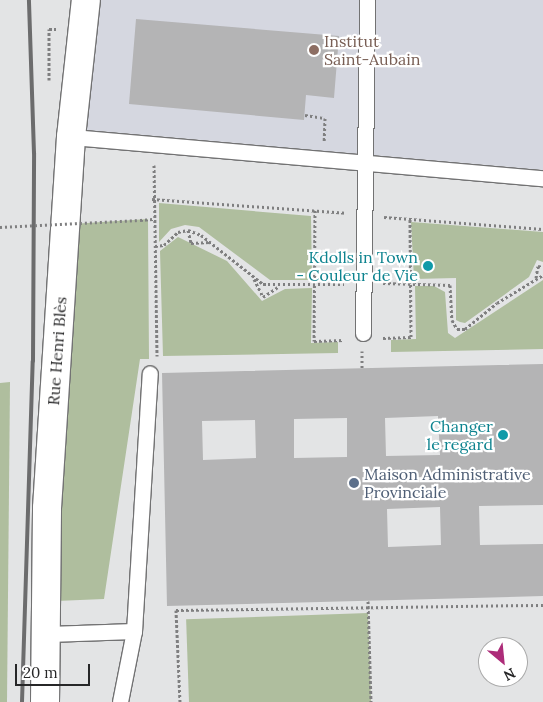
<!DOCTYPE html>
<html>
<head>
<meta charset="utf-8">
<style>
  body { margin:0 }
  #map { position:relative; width:543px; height:702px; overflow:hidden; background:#e3e4e5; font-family:Lora,serif }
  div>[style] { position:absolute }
  .built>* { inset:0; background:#d5d7e0 }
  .green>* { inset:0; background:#afbe9e; transform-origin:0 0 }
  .building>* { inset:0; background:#b4b4b5 }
  .path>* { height:3px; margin-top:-1.5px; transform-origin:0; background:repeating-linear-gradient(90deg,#7f7f80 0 2.5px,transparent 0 5px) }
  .roads { filter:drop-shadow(1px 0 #727273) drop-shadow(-1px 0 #727273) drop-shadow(0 1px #727273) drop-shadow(0 -1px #727273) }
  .lane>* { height:15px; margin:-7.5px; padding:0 7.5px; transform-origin:7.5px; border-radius:7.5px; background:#fff }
  .street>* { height:28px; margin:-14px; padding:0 14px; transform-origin:14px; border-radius:14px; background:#fff }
  .rail>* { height:4px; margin:-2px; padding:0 2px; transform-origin:2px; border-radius:2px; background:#6c6c6d }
  .path-bridge>* { height:3px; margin-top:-1.5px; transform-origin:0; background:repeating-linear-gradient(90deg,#7f7f80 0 2.5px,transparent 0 5px) }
  .dots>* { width:14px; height:14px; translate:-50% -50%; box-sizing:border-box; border:2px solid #fff; border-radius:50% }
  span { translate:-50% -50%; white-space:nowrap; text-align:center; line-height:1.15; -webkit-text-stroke:4.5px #fff; paint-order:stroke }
  .education-label { font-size:16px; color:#785e54 }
  .left { translate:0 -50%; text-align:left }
  .culture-label { font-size:16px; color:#0d838f }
  .right { translate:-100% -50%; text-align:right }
  .street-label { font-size:16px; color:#272728 }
  .service-label { font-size:16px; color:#4e5e75 }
  .north { position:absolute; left:478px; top:637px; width:50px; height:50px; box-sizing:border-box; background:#fff; border:1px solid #a9a9a9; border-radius:50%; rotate:152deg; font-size:14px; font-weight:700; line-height:20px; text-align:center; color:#272728 }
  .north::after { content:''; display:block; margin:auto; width:18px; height:22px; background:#ad2c79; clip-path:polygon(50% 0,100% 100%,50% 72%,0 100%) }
  .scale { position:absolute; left:15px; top:664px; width:75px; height:22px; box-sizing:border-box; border:2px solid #272728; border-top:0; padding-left:6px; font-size:15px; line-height:18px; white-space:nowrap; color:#272728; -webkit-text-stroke:4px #fff; paint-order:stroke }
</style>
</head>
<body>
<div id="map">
  <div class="built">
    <i style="clip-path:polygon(93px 0,543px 0,543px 170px,76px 129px)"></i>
  </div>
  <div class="green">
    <i style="clip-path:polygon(159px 203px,311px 216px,312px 280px,270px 280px,199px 227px,185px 225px,171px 229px,159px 242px)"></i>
    <i style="clip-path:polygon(148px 219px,149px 359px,140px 359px,104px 599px,56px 601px,72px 224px)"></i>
    <i style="clip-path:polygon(411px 222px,543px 232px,543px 262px,537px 260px,529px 277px,465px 323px,460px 322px,456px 320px,456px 278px,414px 279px)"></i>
    <i style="clip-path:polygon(178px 237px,227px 261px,262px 301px,285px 289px,312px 288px,311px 343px,338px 342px,338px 353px,163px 356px,160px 251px)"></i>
    <i style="clip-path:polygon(543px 280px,543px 349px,391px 352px,391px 340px,416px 339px,415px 286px,434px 286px,445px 292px,448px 333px,455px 338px)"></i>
    <i style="clip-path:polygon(10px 382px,7px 702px,0 702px,0 383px)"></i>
    <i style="left:368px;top:613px;width:89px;height:182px;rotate:88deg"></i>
  </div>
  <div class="building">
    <i style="clip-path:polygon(136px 19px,339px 36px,334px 98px,306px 95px,304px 120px,129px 104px)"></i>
    <i style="clip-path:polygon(evenodd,543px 364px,543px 505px,479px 506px,480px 545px,543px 544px,543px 596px,167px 606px,162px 373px,543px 364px,438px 416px,440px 455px,386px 456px,385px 418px,438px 416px,543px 364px,347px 418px,347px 457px,294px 458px,294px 419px,347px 418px,543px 364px,255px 420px,256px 458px,203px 460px,202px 421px,255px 420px,543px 364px,440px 507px,441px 545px,388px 547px,387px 509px,440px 507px)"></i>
  </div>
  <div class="path">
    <i style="left:49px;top:80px;width:51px;rotate:-90deg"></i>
    <i style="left:49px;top:29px;width:8px"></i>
    <i style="left:305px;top:115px;width:20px;rotate:9deg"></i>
    <i style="left:325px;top:118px;width:23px;rotate:92deg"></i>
    <i style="left:154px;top:165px;width:191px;rotate:89.1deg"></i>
    <i style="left:152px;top:199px;width:194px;rotate:4.1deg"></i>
    <i style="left:315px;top:210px;width:131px;rotate:90.4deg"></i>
    <i style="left:314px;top:341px;width:30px;rotate:-2deg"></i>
    <i style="left:384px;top:217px;width:159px;rotate:4.3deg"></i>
    <i style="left:140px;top:220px;width:13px;rotate:-4deg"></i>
    <i style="left:188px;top:230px;width:13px;rotate:77deg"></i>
    <i style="left:191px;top:243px;width:19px;rotate:-3deg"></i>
    <i style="left:155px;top:246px;width:9px;rotate:-6deg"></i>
    <i style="left:164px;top:245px;width:19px;rotate:-43deg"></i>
    <i style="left:178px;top:232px;width:10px;rotate:-11deg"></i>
    <i style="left:188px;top:230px;width:14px;rotate:21deg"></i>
    <i style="left:201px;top:235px;width:79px;rotate:38.3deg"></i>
    <i style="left:263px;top:284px;width:81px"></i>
    <i style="left:536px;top:278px;width:12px;rotate:-81deg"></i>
    <i style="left:538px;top:266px;width:5px;rotate:11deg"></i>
    <i style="left:254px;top:279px;width:20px;rotate:63deg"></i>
    <i style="left:263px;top:297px;width:18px;rotate:-34deg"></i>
    <i style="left:383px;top:283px;width:67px;rotate:1.7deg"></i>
    <i style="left:450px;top:285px;width:35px;rotate:87deg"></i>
    <i style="left:452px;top:320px;width:10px;rotate:61deg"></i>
    <i style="left:457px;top:329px;width:8px"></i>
    <i style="left:465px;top:329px;width:41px;rotate:-39.1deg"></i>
    <i style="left:497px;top:303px;width:54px;rotate:-31.3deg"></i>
    <i style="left:383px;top:338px;width:28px;rotate:-2deg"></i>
    <i style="left:411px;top:337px;width:118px;rotate:-90.5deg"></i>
    <i style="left:362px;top:368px;width:17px;rotate:-90deg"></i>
    <i style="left:368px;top:601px;width:101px;rotate:88.3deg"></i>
    <i style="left:180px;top:702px;width:92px;rotate:-92.5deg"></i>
    <i style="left:176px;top:610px;width:367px;rotate:-0.8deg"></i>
  </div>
  <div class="roads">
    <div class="lane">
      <i style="left:71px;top:137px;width:474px;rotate:5deg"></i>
      <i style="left:363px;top:333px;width:333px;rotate:-89.3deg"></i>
      <i style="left:134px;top:631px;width:258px;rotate:-86.5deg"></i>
      <i style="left:48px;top:634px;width:86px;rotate:-2deg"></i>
      <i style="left:134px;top:631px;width:72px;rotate:101.2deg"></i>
    </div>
    <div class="street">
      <i style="left:45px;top:702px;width:194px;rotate:-89.4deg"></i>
      <i style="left:47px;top:508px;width:372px;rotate:-86.3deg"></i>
      <i style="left:71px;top:137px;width:138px;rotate:-83.8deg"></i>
    </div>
  </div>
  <div class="rail">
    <i style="left:22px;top:702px;width:341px;rotate:-88.2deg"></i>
    <i style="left:33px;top:361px;width:208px;rotate:-89.7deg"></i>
    <i style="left:34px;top:153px;width:153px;rotate:-91.9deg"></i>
  </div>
  <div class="path-bridge">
    <i style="left:0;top:227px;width:140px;rotate:-2.9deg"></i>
  </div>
  <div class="dots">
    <i style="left:314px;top:50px;background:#8d6e63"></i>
    <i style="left:428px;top:266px;background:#0f9aa8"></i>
    <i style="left:503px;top:435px;background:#0f9aa8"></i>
    <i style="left:354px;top:483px;background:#5c6f8a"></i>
  </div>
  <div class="education-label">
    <span class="left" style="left:324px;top:50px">Institut<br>Saint-Aubain</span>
  </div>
  <div class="culture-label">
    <span class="right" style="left:418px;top:266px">Kdolls in Town<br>- Couleur de Vie</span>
    <span class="right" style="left:493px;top:435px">Changer<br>le regard</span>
  </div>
  <div class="street-label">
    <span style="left:57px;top:351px;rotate:-86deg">Rue Henri Blès</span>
  </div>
  <div class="service-label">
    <span class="left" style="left:364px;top:483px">Maison Administrative<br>Provinciale</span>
  </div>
  <div class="north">N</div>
  <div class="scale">20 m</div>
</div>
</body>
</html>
